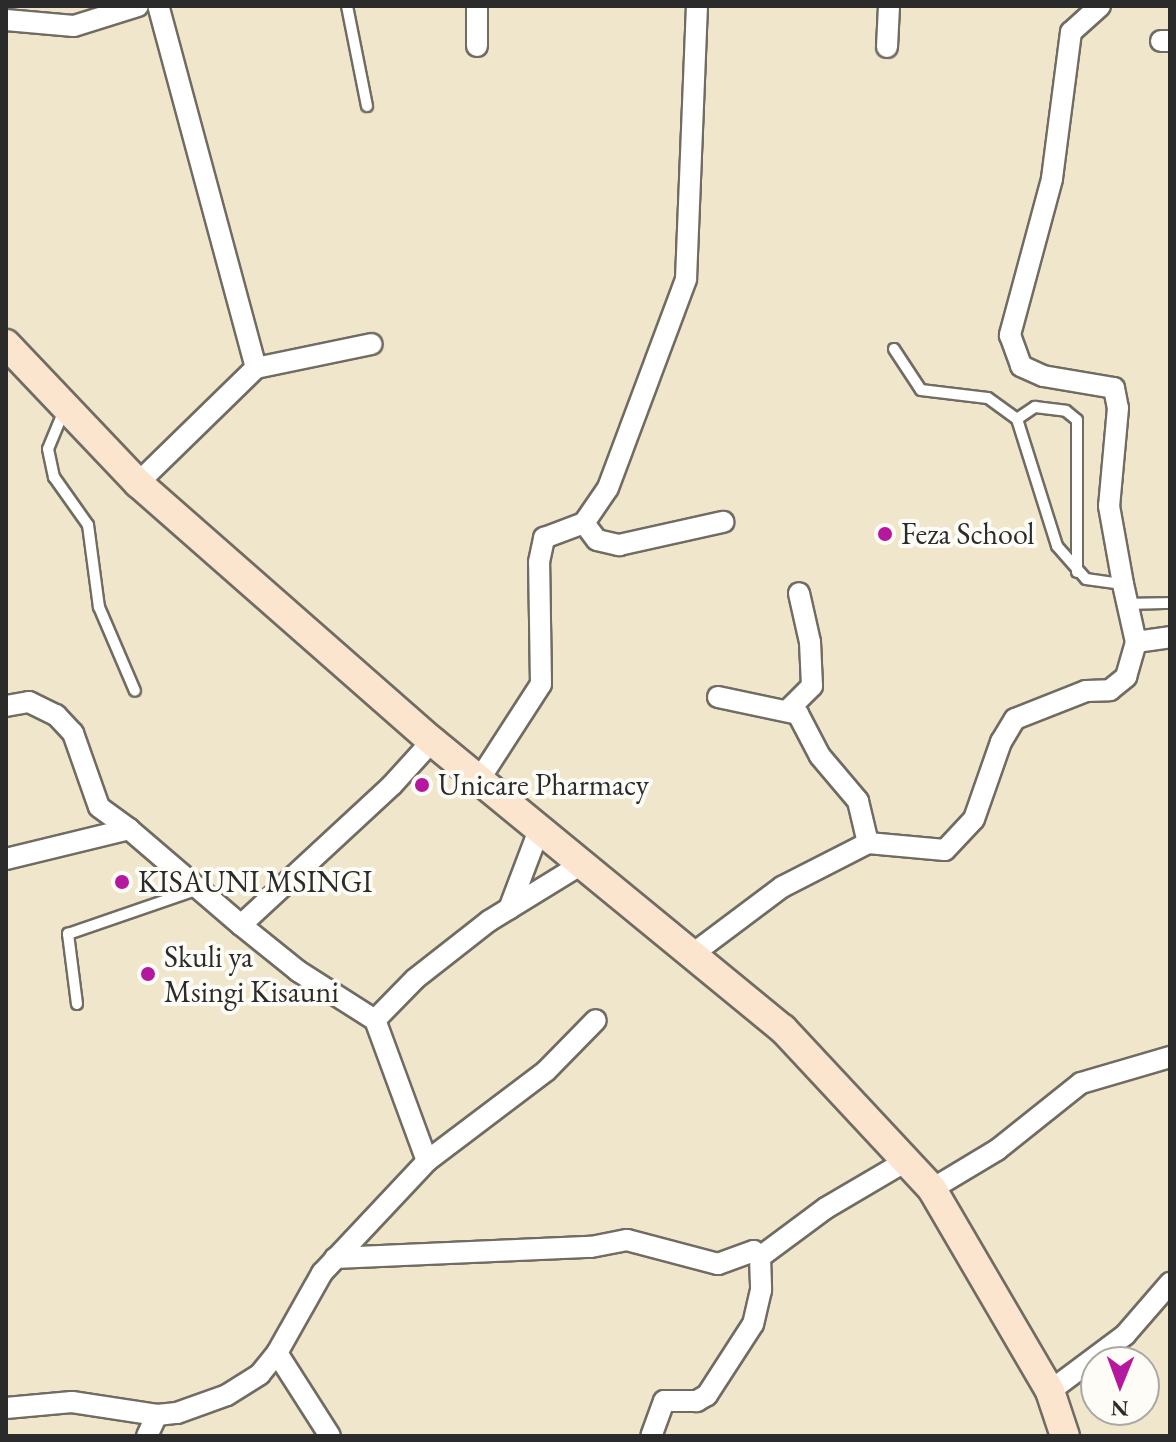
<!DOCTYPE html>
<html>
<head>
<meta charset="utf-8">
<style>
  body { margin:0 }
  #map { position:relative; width:1176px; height:1442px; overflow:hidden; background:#f0e6cb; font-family:"EB Garamond",serif }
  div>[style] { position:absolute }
  .roads { filter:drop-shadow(2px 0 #706c63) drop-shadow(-2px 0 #706c63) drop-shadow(0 2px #706c63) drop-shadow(0 -2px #706c63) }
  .service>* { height:10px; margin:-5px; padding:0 5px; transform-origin:5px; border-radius:5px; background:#fff }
  .minor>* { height:20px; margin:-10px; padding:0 10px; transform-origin:10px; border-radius:10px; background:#fff }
  .secondary>* { height:28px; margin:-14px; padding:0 14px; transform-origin:14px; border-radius:14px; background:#fce5cf }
  .dots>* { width:22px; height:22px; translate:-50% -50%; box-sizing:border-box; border:4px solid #fdfcf7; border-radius:50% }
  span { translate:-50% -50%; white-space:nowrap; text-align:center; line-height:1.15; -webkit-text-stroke:8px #fdfcf7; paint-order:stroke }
  .poi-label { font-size:30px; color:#2b2b2b }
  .left { translate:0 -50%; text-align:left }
  .frame { position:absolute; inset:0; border:8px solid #2b2b2b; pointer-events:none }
  .north { position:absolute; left:1080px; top:1346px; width:80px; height:80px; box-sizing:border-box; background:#fdfcf7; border:2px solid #a9a8a5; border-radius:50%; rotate:181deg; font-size:22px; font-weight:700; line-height:32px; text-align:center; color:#2b2b2b }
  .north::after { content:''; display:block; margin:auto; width:28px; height:36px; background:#b5179e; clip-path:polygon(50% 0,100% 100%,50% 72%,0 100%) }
</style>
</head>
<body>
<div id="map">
  <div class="roads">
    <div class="service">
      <i style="left:347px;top:6px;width:102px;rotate:78.7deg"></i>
      <i style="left:894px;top:349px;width:49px;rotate:56.6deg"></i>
      <i style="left:921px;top:390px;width:67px;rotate:6.8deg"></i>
      <i style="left:988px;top:398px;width:36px;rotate:36deg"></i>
      <i style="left:1017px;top:419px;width:133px;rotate:72.5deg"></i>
      <i style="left:1057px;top:546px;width:44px;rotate:48.7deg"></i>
      <i style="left:1086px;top:579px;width:37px;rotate:8deg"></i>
      <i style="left:65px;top:408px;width:44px;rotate:112.5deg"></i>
      <i style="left:48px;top:449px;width:29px;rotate:78deg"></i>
      <i style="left:54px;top:477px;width:59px;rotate:54.7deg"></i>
      <i style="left:88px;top:525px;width:83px;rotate:82.4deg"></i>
      <i style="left:99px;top:607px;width:91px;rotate:66.8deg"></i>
      <i style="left:1017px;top:419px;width:22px;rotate:-34deg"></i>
      <i style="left:1035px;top:407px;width:31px;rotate:7deg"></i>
      <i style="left:1066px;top:411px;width:14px;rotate:39deg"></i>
      <i style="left:1077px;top:420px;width:152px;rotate:90deg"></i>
      <i style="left:1129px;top:604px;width:41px;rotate:-1.4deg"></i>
      <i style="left:77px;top:1004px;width:71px;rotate:-97.3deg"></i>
      <i style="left:68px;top:934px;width:139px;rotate:-19deg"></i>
    </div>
    <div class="minor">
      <i style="left:1100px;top:6px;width:39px;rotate:138deg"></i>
      <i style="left:1071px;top:32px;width:148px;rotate:97.4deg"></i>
      <i style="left:1052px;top:179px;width:162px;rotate:105.1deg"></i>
      <i style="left:1010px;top:335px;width:33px;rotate:70deg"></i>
      <i style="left:1021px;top:366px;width:24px;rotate:24deg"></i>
      <i style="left:1043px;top:376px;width:72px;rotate:9.6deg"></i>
      <i style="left:1114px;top:388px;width:20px;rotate:79deg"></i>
      <i style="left:1118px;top:408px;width:98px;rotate:95.2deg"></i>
      <i style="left:1109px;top:506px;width:79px;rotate:79.8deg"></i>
      <i style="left:1123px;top:584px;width:59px;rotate:77.4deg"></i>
      <i style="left:1136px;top:642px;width:34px;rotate:-8deg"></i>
      <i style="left:6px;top:20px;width:68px;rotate:5deg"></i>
      <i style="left:74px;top:26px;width:67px;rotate:-17.4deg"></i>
      <i style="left:1161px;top:41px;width:9px"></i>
      <i style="left:477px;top:46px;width:40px;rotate:-90deg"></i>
      <i style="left:887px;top:47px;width:41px;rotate:-87.2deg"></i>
      <i style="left:256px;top:368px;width:118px;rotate:-11.7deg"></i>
      <i style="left:138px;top:483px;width:165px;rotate:-44.3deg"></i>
      <i style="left:256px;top:368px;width:375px;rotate:-105.1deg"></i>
      <i style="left:584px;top:523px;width:21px;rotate:53deg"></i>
      <i style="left:597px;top:540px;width:23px;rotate:13deg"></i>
      <i style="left:619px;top:545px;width:107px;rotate:-12.5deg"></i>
      <i style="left:718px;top:697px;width:82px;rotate:12deg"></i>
      <i style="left:798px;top:714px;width:47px;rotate:62.4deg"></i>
      <i style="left:820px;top:756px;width:59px;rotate:49.8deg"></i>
      <i style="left:858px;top:801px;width:43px;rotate:76.6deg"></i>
      <i style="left:6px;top:706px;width:23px;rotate:-10deg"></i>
      <i style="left:29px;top:702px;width:30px;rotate:26deg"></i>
      <i style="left:56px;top:715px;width:25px;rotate:47deg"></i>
      <i style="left:73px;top:733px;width:78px;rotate:70.6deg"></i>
      <i style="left:99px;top:807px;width:37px;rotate:36deg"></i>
      <i style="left:788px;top:710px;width:34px;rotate:-45deg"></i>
      <i style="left:812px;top:686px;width:44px;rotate:-92.6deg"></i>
      <i style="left:810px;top:642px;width:50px;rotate:-102.7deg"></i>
      <i style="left:479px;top:780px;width:114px;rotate:-57.1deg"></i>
      <i style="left:541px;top:684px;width:122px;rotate:-90.9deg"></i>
      <i style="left:539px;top:562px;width:25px;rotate:-78deg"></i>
      <i style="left:544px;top:538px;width:43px;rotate:-20.6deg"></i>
      <i style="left:584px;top:523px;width:42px;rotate:-55.6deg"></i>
      <i style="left:608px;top:488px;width:223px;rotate:-69.5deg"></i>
      <i style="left:686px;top:279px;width:273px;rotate:-87.7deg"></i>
      <i style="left:6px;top:859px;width:127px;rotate:-13.7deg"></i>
      <i style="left:129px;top:829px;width:148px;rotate:40.6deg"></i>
      <i style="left:241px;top:925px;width:206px;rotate:-42.8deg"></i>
      <i style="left:392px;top:785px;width:59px;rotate:-47.7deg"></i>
      <i style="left:509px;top:909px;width:85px;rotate:-69.2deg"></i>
      <i style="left:241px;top:925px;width:73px;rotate:38.9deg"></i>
      <i style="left:298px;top:971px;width:91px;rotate:32.5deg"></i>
      <i style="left:694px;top:953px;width:110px;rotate:-36.9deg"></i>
      <i style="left:782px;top:887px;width:97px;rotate:-27.1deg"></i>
      <i style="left:868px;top:843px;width:77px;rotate:5.2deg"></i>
      <i style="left:945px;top:850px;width:42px;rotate:-46.9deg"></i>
      <i style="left:974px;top:819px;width:82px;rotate:-70.7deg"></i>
      <i style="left:1001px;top:742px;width:27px;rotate:-59deg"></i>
      <i style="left:1015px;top:719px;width:76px;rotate:-21.5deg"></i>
      <i style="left:1086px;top:691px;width:24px;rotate:-2deg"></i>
      <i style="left:1110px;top:690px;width:21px;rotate:-39deg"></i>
      <i style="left:1126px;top:677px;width:36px;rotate:-74deg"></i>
      <i style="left:427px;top:1161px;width:149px;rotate:-37.1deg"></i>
      <i style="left:546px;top:1071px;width:71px;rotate:-45.6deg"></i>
      <i style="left:932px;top:1189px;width:76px;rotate:-31deg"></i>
      <i style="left:997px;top:1150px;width:107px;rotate:-38.6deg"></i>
      <i style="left:1081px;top:1083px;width:93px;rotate:-16.3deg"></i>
      <i style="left:760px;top:1257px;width:82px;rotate:-36.6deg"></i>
      <i style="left:826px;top:1208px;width:93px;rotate:-30.4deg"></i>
      <i style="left:335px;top:1258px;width:256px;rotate:-2.5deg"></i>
      <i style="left:591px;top:1247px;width:37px;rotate:-11deg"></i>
      <i style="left:627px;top:1240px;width:94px;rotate:14.8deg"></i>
      <i style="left:718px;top:1264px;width:38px;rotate:-20deg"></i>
      <i style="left:754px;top:1251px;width:8px;rotate:45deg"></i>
      <i style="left:760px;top:1257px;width:33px;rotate:88deg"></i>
      <i style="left:761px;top:1290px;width:35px;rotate:103deg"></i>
      <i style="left:753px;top:1324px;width:85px;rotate:122.9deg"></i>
      <i style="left:707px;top:1395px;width:12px;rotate:149deg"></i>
      <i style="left:697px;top:1401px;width:33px;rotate:180deg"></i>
      <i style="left:664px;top:1401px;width:37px;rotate:110deg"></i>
      <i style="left:277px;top:1353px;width:92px;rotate:-60.6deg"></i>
      <i style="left:322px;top:1273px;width:154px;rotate:-46.8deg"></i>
      <i style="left:427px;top:1161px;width:150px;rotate:-110.2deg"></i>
      <i style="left:375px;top:1020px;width:57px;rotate:-45.7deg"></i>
      <i style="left:415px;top:979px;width:94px;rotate:-38.1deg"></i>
      <i style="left:489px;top:921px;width:107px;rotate:-31.6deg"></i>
      <i style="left:1050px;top:1391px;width:94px;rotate:-36.7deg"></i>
      <i style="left:1125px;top:1335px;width:69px;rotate:-49.1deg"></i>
      <i style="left:6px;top:1408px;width:66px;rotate:-5.2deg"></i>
      <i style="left:72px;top:1402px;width:86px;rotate:8.7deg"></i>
      <i style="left:157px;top:1415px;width:20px;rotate:-6deg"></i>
      <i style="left:177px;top:1413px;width:53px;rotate:-19.8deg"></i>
      <i style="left:227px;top:1395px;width:39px;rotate:-32deg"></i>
      <i style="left:260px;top:1374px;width:27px;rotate:-51deg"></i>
      <i style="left:277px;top:1353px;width:98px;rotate:57.4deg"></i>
      <i style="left:147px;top:1436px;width:23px;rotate:-65deg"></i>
    </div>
    <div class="secondary">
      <i style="left:6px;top:344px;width:192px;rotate:46.5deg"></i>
      <i style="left:138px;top:483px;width:391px;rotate:41.3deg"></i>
      <i style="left:432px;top:741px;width:454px;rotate:39.4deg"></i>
      <i style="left:783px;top:1029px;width:219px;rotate:47deg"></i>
      <i style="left:932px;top:1189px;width:234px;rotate:59.7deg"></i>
      <i style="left:1050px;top:1391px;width:47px;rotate:71.6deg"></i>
    </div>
  </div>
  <div class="dots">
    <i style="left:885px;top:534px;background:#b5179e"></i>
    <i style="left:422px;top:785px;background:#b5179e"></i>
    <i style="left:122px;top:882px;background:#b5179e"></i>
    <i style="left:148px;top:974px;background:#b5179e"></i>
  </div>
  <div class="poi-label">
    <span class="left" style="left:901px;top:534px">Feza School</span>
    <span class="left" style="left:438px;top:785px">Unicare Pharmacy</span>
    <span class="left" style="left:138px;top:882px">KISAUNI MSINGI</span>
    <span class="left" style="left:164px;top:974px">Skuli ya<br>Msingi Kisauni</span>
  </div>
  <div class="frame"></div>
  <div class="north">N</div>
</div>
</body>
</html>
